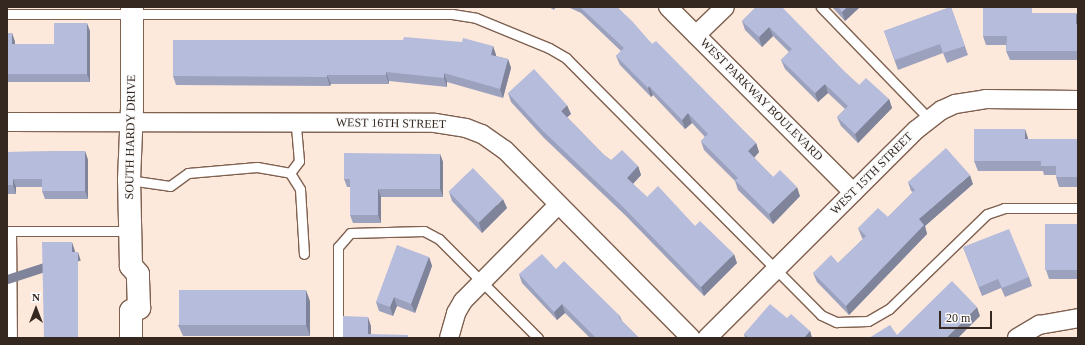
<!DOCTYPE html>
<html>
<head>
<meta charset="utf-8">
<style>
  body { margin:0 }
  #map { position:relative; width:1085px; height:345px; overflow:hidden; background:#fde8dc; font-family:"Times New Roman",serif }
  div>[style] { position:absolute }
  .roads { filter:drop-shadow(1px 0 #7f6150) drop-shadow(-1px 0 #7f6150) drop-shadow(0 1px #7f6150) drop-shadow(0 -1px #7f6150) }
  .service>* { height:9px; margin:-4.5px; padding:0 4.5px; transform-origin:4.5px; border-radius:4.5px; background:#fff }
  .minor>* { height:18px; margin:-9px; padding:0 9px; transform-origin:9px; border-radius:9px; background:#fff }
  .tertiary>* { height:22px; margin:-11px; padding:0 11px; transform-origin:11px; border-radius:11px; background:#fff }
  .wall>* { inset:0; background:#9ca2bd }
  .shaded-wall>* { inset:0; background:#7f849a; transform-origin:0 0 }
  .building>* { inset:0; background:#b5bcdc; transform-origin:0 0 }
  span { translate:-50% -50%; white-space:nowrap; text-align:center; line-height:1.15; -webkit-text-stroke:3px #fafafa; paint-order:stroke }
  .street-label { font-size:12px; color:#352821 }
  .frame { position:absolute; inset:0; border:8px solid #352821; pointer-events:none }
  .north { position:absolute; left:16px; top:289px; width:40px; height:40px; -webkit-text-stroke:3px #fafafa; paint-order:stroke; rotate:0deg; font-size:11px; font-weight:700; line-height:16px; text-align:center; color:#352821 }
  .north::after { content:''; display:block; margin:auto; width:14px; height:18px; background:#352821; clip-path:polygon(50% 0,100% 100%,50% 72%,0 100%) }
  .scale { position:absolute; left:939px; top:311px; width:53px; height:18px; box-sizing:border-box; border:2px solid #352821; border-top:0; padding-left:5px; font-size:12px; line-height:14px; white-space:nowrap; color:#352821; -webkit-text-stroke:3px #fafafa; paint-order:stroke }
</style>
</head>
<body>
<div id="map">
  <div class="roads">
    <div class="service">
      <i style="left:821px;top:7px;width:156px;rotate:46deg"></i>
      <i style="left:7px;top:14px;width:445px"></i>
      <i style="left:452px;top:14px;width:24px;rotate:9deg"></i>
      <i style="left:476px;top:18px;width:79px;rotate:22.3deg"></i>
      <i style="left:549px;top:48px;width:20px;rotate:30deg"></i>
      <i style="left:566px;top:58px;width:362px;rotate:45.2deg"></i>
      <i style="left:821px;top:315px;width:17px;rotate:25deg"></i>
      <i style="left:836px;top:322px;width:32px;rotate:-2deg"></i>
      <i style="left:868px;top:321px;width:24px;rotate:-30deg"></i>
      <i style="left:889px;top:309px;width:136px;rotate:-44.1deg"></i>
      <i style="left:987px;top:214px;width:18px;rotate:-19deg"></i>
      <i style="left:1004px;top:208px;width:74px"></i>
      <i style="left:290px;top:173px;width:15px;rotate:-53deg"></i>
      <i style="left:299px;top:161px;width:38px;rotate:-95deg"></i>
      <i style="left:129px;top:180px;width:41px;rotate:8.3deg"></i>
      <i style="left:170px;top:186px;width:22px;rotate:-36deg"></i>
      <i style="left:188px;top:173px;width:69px;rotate:-5deg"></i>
      <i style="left:257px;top:167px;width:34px;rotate:10deg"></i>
      <i style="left:290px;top:173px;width:19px;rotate:58deg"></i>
      <i style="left:300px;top:189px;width:65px;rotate:86.5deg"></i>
      <i style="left:7px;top:231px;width:124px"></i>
      <i style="left:11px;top:231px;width:107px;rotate:89.5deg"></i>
      <i style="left:338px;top:338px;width:91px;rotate:-90deg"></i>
      <i style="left:338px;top:247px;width:18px;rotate:-49deg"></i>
      <i style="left:350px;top:233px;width:74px;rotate:-1.5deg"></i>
      <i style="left:424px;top:231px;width:17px;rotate:28deg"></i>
      <i style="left:439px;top:239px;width:140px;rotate:45deg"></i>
    </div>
    <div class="minor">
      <i style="left:668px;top:7px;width:262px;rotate:45deg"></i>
      <i style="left:696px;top:35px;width:40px;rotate:-44deg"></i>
      <i style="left:7px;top:122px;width:428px;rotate:0.1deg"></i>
      <i style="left:435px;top:123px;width:31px;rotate:9deg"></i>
      <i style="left:466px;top:128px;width:17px;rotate:21deg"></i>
      <i style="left:482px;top:134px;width:28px;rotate:35deg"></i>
      <i style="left:505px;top:150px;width:264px;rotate:45.3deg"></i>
      <i style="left:449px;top:338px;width:26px;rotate:-74deg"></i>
      <i style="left:456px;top:313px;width:14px;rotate:-60deg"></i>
      <i style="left:463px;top:301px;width:135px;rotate:-45.3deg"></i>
      <i style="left:707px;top:338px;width:295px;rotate:-44.9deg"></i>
      <i style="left:916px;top:130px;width:33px;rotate:-38deg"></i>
      <i style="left:942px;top:110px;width:14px;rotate:-25deg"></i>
      <i style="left:955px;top:104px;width:30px;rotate:-9deg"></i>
      <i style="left:985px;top:99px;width:93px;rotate:0.6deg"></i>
      <i style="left:1017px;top:338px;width:26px;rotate:-31deg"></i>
      <i style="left:1039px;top:325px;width:40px;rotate:-10deg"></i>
    </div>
    <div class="tertiary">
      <i style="left:131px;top:311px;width:9px;rotate:-21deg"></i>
      <i style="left:139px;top:308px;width:34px;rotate:-92deg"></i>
      <i style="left:138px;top:274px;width:11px;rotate:-131deg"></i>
      <i style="left:131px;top:266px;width:86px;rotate:-91.3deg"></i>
      <i style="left:129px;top:180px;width:73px;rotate:-87.6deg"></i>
      <i style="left:132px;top:107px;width:100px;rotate:-90deg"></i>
      <i style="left:131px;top:311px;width:27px;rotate:90deg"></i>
    </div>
  </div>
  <div class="wall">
    <i style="clip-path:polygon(549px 7px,556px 7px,554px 10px)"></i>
    <i style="clip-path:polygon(568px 7px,617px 7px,652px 44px,756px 143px,759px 152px,754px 158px,773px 177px,800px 196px,773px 224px,738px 190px,735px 181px,704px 150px,701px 141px,705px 137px,692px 123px,685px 129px,653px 95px,651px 97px,620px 65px,616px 56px,621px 51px,581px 13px)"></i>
    <i style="clip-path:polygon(756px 7px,847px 74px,859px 85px,889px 99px,892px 108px,858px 143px,841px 126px,837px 117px,845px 109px,828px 93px,818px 102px,785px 69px,781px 60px,789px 52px,773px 36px,762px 47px,745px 30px,742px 21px)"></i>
    <i style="clip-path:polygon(832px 7px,860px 7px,845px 21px)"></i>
    <i style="clip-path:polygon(951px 7px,968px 55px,947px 63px,943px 53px,898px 70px,884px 31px)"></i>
    <i style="clip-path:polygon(1034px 13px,1076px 13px,1078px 17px,1078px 60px,1010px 60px,1006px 51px,1006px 45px,986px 45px,983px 36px)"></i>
    <i style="clip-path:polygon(90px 31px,90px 82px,7px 82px,7px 33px,12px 33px,15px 42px,15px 44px,54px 44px)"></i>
    <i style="clip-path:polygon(493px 46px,496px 55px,496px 56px,508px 59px,511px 68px,503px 98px,447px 82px,447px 87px,389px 81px,389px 84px,331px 84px,330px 86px,176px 85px,173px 76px)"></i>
    <i style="clip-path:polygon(508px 93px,571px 114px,567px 117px,604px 155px,611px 160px,638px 166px,641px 175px,633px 184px,647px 197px,695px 226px,737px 263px,704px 296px,626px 216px,544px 138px,511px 102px)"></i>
    <i style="clip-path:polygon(1028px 138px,1028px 139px,1078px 139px,1078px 187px,1059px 187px,1056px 177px,1056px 175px,1044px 175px,1043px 171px,978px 171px,974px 161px)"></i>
    <i style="clip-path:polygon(85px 151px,88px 160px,88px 199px,45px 199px,42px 191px,42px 187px,16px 187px,16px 194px,7px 194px,7px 152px)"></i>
    <i style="clip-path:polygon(440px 154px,443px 162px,443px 197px,381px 197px,381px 223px,353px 223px,350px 215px,350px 187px,347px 187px,344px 179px)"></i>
    <i style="clip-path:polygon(908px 182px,973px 184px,925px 226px,927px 234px,849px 315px,817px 282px,813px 273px,838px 263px,863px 239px,862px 238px,858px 228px,888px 217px,913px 192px,911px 191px)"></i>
    <i style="clip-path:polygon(449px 192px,507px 208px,482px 233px,452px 201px)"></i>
    <i style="clip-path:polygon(1078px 224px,1078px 279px,1049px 279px,1046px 270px)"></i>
    <i style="clip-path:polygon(963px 247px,1029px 277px,1032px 286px,1005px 297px,1001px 288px,982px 296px)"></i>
    <i style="clip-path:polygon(429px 257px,432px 266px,415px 313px,397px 306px,393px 316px,379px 311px,376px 302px)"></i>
    <i style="clip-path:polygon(556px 269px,620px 316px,622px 321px,639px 338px,590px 338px,565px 313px,557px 320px,522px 283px,519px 274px)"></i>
    <i style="clip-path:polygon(310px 301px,310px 336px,183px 336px,178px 325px)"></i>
    <i style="clip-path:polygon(787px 318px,810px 331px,812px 338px,745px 338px,744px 334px)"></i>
  </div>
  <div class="shaded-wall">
    <i style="clip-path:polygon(847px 7px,860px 7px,845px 21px,842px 12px)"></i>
    <i style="clip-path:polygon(1076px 13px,1078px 17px,1078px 28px,1076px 24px)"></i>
    <i style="clip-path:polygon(87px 23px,90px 31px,90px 82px,87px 74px)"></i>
    <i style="clip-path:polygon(769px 27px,773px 36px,762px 47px,759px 37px)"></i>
    <i style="clip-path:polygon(12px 33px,15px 42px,15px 52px,12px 44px)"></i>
    <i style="clip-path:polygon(493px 46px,496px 55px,494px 64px,491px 55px)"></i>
    <i style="clip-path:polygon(508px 59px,511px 68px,503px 98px,500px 89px)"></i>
    <i style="clip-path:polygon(386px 72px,389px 81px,389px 84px,386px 75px)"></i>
    <i style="clip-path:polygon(444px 73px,447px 82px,447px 87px,444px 78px)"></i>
    <i style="clip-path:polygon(327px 75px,331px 84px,330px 86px,327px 77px)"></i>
    <i style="clip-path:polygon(825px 84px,828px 93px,818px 102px,815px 93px)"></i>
    <i style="clip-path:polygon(649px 86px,653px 95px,651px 97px,648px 88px)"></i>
    <i style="clip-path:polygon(889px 99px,892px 108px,858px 143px,855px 134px)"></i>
    <i style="clip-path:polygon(567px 105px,571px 114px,564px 120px,561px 111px)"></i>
    <i style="clip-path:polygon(688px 113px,692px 123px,685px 129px,682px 120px)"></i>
    <i style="clip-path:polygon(1025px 129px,1028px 138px,1028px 148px,1025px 139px)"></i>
    <i style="clip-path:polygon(756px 143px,759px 152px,751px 161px,748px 151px)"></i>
    <i style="clip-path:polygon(85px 151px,88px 160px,88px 199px,85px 191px)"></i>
    <i style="clip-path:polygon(440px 154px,443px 162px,443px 197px,440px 189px)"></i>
    <i style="clip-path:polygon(638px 166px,641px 175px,630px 187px,627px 178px)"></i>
    <i style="clip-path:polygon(970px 175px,973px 184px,925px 226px,927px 234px,849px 315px,846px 306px,919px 219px)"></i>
    <i style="clip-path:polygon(13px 179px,16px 187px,16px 194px,13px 185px)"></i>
    <i style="clip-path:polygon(797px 187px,800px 196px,773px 224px,769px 214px)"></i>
    <i style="clip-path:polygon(378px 189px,381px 197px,381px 223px,378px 215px)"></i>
    <i style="clip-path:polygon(503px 199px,507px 208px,482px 233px,479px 223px)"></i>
    <i style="clip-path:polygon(72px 242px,75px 251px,75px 261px,72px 252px)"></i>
    <i style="left:78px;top:252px;width:9px;height:86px;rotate:72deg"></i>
    <i style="clip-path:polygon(734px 254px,737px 263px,704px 296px,701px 287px)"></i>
    <i style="clip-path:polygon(429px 257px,432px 266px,415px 313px,411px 304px)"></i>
    <i style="clip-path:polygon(306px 290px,310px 301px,310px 336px,306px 325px)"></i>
    <i style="clip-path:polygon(394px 297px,397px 306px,393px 316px,390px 307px)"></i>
    <i style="clip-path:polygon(562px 304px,565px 313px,557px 320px,554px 312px)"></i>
    <i style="clip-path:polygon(977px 307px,980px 316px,958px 338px,946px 338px)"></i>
    <i style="clip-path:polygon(368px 317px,371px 326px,371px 338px,368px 334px)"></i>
    <i style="clip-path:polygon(810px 331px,812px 338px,804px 338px)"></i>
  </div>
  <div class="building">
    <i style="clip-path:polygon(580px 7px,617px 7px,632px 21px,652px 44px,656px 41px,756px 143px,748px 151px,773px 177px,780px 170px,797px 187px,769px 214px,735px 180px,738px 178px,701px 141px,708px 134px,688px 113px,682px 120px,649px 86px,648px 88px,616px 56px,624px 48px)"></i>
    <i style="clip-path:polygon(756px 7px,782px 7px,847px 74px,859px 85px,866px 78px,889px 99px,855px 134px,837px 117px,848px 106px,825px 84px,815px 93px,781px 60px,792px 49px,769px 27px,759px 37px,742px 21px)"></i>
    <i style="clip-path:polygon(838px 7px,847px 7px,842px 12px)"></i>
    <i style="clip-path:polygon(950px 7px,951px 7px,965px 46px,943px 53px,940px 44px,895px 60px,884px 31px)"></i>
    <i style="clip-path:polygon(983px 7px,1032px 8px,1032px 13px,1076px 13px,1076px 24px,1078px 24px,1078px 51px,1006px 51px,1007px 36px,983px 36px)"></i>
    <i style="clip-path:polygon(54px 23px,87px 23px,87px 74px,7px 74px,7px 33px,12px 33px,12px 44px,54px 44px)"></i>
    <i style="clip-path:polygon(404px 37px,462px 42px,463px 38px,493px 46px,491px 55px,508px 59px,500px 89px,444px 73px,444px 78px,386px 72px,386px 75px,327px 75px,327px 77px,173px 76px,173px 40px,403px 40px)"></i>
    <i style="clip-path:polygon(534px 69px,567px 105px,561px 111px,604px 155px,611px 160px,622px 150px,638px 166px,627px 178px,647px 197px,658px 186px,695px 226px,700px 221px,734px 254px,701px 287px,623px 207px,541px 129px,508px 93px)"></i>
    <i style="clip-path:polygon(974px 129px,1025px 129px,1025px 139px,1078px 139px,1078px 177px,1056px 177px,1056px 166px,1041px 166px,1041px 161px,974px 161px)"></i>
    <i style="clip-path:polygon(946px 148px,970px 175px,919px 219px,924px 225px,846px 306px,813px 273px,831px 255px,838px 263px,866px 236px,858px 228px,878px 208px,888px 217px,915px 190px,908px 182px)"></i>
    <i style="clip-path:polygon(85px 151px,85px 191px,42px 191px,42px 179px,13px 179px,13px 185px,7px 185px,7px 152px)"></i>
    <i style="clip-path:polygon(344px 153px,440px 154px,440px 189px,378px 189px,378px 215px,350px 215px,350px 179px,344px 179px)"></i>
    <i style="left:473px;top:168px;width:43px;height:34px;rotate:46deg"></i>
    <i style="left:1045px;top:224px;width:33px;height:46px"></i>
    <i style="clip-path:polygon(1009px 229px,1029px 277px,1002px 288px,998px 279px,979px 287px,963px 247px)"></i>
    <i style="clip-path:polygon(42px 242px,72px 242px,72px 252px,78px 252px,78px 338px,44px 338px)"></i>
    <i style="clip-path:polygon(397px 245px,429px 257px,411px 304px,394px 297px,390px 307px,376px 302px)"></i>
    <i style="clip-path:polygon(542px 254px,556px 269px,564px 261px,620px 316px,619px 318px,639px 338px,596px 338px,562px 304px,554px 312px,519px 274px)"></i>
    <i style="clip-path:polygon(952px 281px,977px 307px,946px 338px,869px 338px,890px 325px,897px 335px)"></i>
    <i style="left:179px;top:290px;width:127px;height:35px"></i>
    <i style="clip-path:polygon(770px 304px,787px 318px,791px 314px,810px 331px,804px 338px,749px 338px,744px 334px)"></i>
    <i style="clip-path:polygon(343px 316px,368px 317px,368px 334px,408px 335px,408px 338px,343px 338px)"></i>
  </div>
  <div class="street-label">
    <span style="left:761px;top:100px;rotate:45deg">WEST PARKWAY BOULEVARD</span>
    <span style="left:391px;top:124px;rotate:1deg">WEST 16TH STREET</span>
    <span style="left:131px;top:137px;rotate:-89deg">SOUTH HARDY DRIVE</span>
    <span style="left:872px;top:174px;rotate:-45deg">WEST 15TH STREET</span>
  </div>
  <div class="frame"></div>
  <div class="north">N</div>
  <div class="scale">20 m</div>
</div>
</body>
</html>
